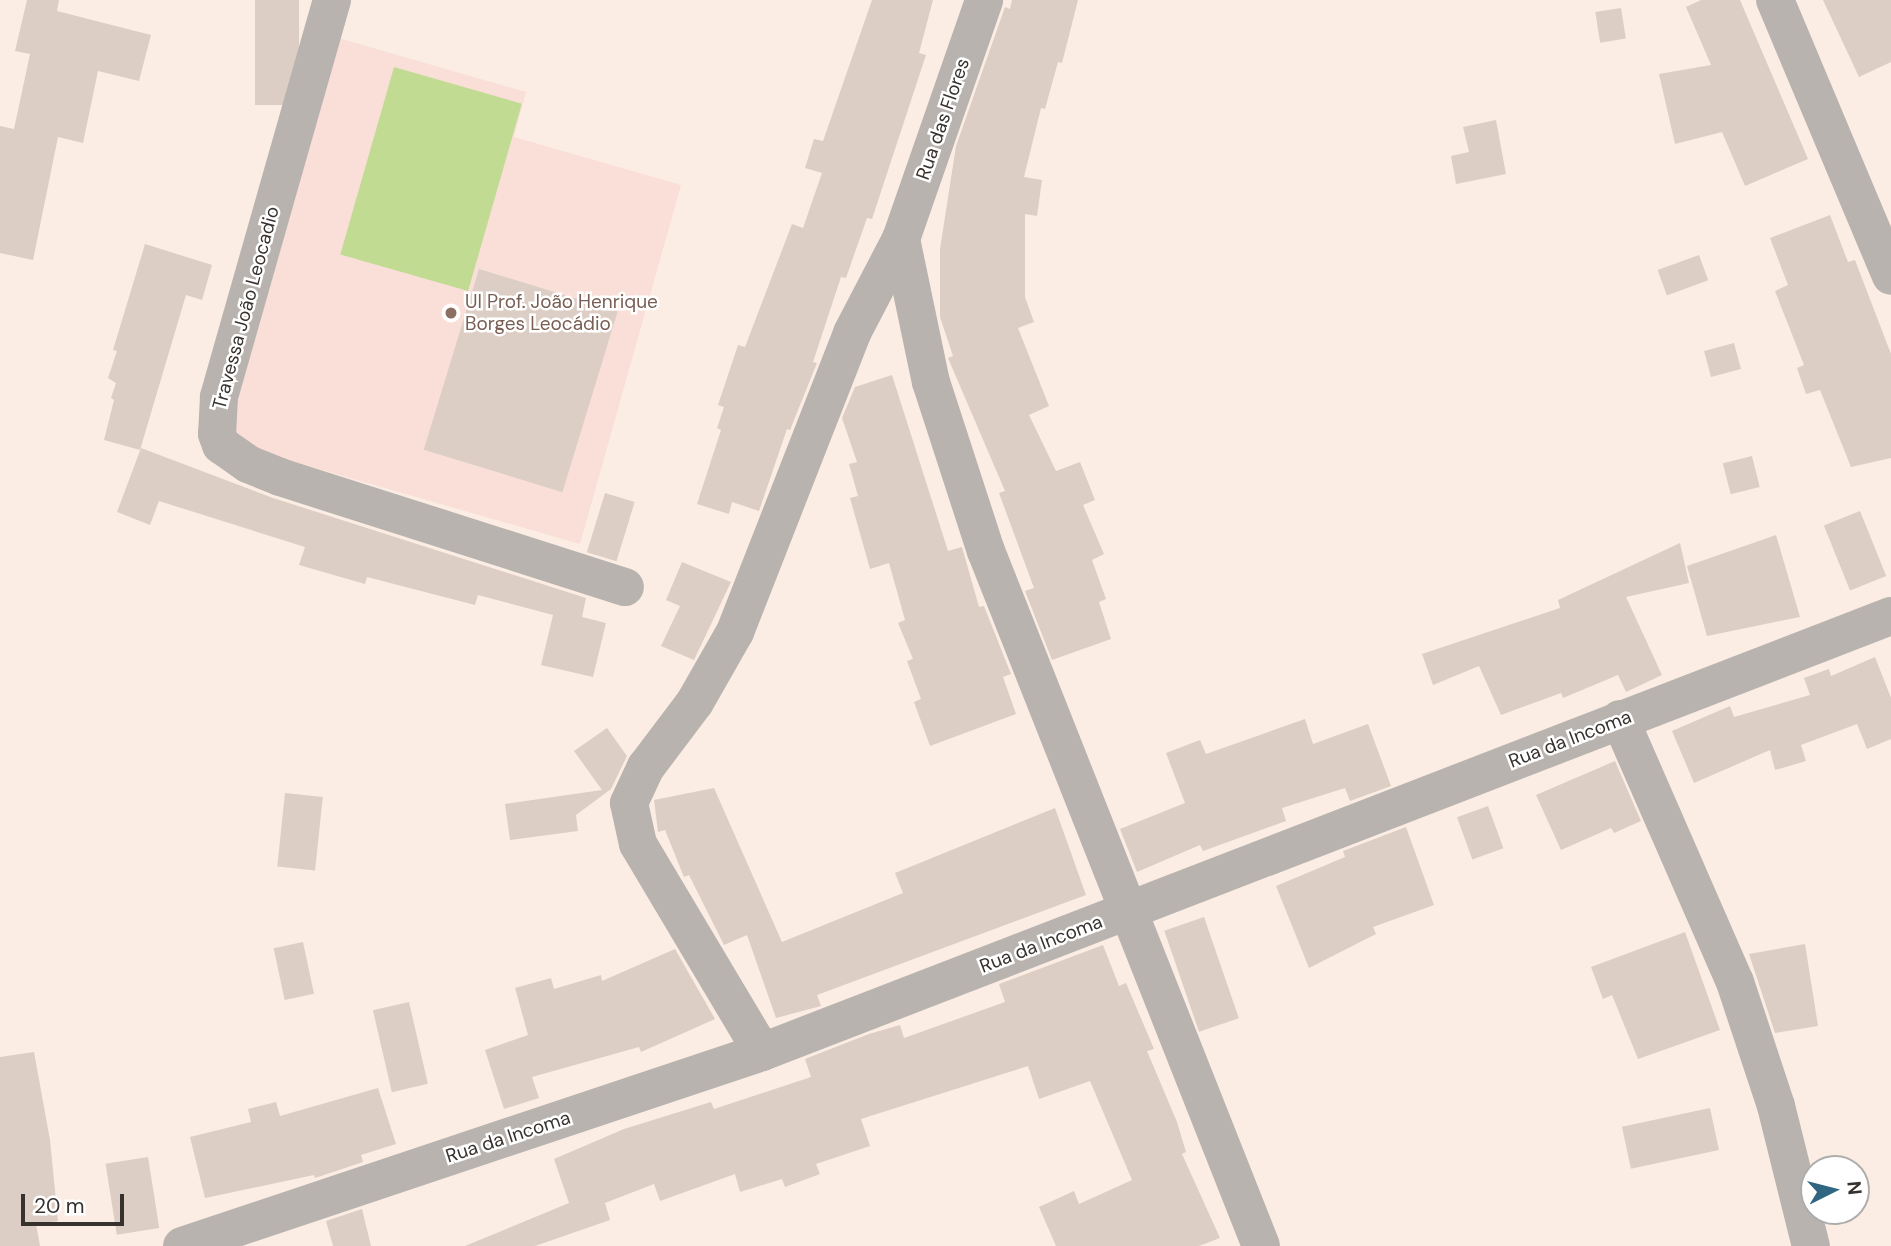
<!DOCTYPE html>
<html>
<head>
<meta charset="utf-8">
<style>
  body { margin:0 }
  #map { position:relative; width:1891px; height:1246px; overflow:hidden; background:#fbede3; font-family:"DM Sans",sans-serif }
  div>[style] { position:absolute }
  .education>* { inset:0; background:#f9dfd8 }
  .green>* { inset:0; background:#c1db93; transform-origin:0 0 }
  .building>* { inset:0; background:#dccec4; transform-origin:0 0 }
  .street>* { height:38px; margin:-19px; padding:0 19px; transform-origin:19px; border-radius:19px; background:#b8b3ae }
  .dots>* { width:19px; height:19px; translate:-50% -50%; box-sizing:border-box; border:4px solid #fff; border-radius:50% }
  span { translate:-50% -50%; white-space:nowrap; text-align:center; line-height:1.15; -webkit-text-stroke:5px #fff; paint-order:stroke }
  .street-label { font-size:19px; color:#38322f }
  .education-label { font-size:19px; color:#785e54 }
  .left { translate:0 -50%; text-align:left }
  .north { position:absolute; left:1800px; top:1155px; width:70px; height:70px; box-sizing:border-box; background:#fff; border:2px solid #afadac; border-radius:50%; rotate:84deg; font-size:19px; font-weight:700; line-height:28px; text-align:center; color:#38322f }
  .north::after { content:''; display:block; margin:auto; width:24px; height:32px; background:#306681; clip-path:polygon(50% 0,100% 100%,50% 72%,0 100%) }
  .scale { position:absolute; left:21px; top:1194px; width:103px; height:32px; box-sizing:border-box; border:4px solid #38322f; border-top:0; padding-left:9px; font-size:21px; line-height:24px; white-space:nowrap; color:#38322f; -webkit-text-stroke:5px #fff; paint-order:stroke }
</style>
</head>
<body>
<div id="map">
  <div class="education">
    <i style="clip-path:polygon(335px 37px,526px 92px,514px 137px,681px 185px,580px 544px,221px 441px)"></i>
  </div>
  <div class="green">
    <i style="left:394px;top:67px;width:133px;height:195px;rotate:16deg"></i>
  </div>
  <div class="building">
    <i style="clip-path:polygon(27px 0,59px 0,57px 11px,151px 35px,139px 81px,98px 71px,83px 143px,58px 137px,33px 260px,0 253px,0 126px,14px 129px,30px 54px,15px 51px)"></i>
    <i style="left:255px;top:0;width:44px;height:105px"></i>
    <i style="clip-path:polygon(872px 0,933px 0,919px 53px,926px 55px,872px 219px,867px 218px,846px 278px,841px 277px,813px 362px,817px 363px,790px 430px,787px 429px,759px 511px,732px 502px,729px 514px,697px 504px,721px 430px,717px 428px,724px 407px,718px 405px,738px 345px,745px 347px,792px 224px,803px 228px,822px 173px,805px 168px,814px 139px,823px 141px)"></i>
    <i style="clip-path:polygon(1012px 0,1078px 0,1062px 63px,1058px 62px,1045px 109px,1041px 108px,1024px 177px,1042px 180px,1037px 216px,1025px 214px,1025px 297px,1034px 322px,1018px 328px,1049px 406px,1029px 415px,1056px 471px,1080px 462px,1095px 500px,1083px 505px,1104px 554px,1092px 560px,1106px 599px,1099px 602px,1111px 639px,1052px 660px,1025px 591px,1034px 588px,999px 493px,1005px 491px,948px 358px,953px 356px,940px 317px,940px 249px,956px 146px,1005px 7px,1010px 9px)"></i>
    <i style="clip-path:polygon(1701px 0,1740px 0,1808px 159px,1745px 186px,1722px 132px,1675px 144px,1659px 74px,1711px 65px,1686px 7px)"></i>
    <i style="clip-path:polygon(1823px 0,1891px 0,1891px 62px,1859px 77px)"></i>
    <i style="left:1621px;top:8px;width:31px;height:26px;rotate:81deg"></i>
    <i style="clip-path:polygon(1496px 120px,1506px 174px,1456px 184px,1451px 156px,1469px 152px,1463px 127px)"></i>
    <i style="clip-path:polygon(1830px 215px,1848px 262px,1855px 260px,1891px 354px,1891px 458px,1851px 467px,1820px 390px,1806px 394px,1797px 368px,1804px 365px,1775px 291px,1788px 285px,1770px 238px)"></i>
    <i style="clip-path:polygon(145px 244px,212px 265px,202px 300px,186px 295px,140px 450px,104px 440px,114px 400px,111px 398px,116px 383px,108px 378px,117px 351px,113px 350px)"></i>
    <i style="left:1699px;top:255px;width:27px;height:44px;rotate:70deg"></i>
    <i style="left:479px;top:269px;width:145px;height:189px;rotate:17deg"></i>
    <i style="left:1734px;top:343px;width:27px;height:31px;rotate:75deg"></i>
    <i style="clip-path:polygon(892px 375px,948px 551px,962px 547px,979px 607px,984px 606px,1011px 674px,1003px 677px,1016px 714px,930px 746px,914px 702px,921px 699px,907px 661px,913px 659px,898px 623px,905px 620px,889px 563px,870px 569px,850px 498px,858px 496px,849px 464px,857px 462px,842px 418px,855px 387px)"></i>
    <i style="clip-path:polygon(141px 448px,273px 498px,586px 598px,582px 617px,606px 623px,593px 677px,541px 665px,553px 615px,478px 595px,475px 605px,367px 577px,365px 584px,299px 565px,305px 547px,159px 501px,150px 525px,117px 512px)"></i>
    <i style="left:1752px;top:456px;width:32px;height:30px;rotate:76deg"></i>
    <i style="left:605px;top:493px;width:31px;height:62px;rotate:17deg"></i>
    <i style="left:1860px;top:511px;width:70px;height:39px;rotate:68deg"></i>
    <i style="clip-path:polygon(1776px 535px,1800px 617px,1707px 636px,1687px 566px)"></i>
    <i style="clip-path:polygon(1680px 543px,1689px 583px,1626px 597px,1662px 675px,1626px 692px,1618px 675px,1563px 698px,1561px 693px,1501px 715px,1479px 666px,1433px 685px,1422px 654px,1560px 608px,1558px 600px)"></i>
    <i style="clip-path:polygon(682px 562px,731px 582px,694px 660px,661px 646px,680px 606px,666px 600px)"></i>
    <i style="clip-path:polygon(1875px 657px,1891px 698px,1891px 739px,1867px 749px,1857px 724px,1801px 745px,1806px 761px,1775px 770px,1770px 750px,1694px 783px,1672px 731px,1730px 706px,1734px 717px,1810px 695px,1804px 678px,1829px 669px,1831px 676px)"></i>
    <i style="clip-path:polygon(1305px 719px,1313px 744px,1368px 724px,1391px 786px,1350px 801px,1345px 788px,1282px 808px,1286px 821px,1203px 851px,1200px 845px,1137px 872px,1120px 829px,1185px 803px,1166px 753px,1200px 740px,1206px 754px)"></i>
    <i style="clip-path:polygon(607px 728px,627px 756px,611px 789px,576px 815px,578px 831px,510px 840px,505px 804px,602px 790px,574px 751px)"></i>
    <i style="clip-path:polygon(1615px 761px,1641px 821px,1614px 833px,1611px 828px,1561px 850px,1536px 795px)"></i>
    <i style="clip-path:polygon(714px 788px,782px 942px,903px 893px,895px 873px,1055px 808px,1086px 895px,817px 995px,821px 1006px,776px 1018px,747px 935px,724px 945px,689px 875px,684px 877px,665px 830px,658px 832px,654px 800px)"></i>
    <i style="left:285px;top:793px;width:38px;height:74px;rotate:6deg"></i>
    <i style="left:1488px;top:806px;width:45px;height:33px;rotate:70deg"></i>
    <i style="clip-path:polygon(1406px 827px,1434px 905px,1373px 927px,1376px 934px,1309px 968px,1276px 886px,1345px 857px,1343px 851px)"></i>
    <i style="left:1204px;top:917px;width:107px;height:42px;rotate:71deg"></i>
    <i style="clip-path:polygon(1685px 932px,1720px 1030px,1638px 1059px,1612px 995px,1603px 999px,1591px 967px)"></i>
    <i style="left:303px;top:942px;width:53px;height:30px;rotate:78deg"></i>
    <i style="clip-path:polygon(1805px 944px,1818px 1026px,1775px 1033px,1749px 954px)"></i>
    <i style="clip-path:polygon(1103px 945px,1119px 986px,1126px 983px,1154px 1049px,1147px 1051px,1177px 1122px,1186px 1152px,1182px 1154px,1220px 1238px,1199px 1246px,1056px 1246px,1039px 1207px,1074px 1191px,1079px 1204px,1132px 1180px,1090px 1081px,1039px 1099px,1028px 1066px,861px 1119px,870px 1146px,816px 1164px,820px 1174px,785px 1187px,782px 1179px,740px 1192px,735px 1174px,660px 1201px,654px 1184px,605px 1203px,610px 1220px,535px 1246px,465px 1246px,569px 1203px,554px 1159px,624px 1129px,711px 1102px,714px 1109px,811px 1077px,805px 1059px,869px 1034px,900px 1025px,904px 1038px,1005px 1002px,999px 984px)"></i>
    <i style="clip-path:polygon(675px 949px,715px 1019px,641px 1052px,639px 1047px,532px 1077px,539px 1098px,504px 1109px,485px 1050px,528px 1035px,515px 988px,551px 978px,554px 989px,601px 975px,602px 981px)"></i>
    <i style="left:409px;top:1002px;width:84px;height:37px;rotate:77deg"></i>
    <i style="clip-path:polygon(34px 1052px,50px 1140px,58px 1221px,36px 1224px,40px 1246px,0 1246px,0 1057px)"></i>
    <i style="clip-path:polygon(378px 1088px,396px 1144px,361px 1155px,363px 1162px,315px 1178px,314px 1175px,205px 1198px,190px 1137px,251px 1122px,248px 1109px,276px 1102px,280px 1116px)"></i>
    <i style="left:1710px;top:1108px;width:43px;height:90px;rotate:78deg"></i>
    <i style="left:148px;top:1157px;width:72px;height:43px;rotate:81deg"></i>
    <i style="clip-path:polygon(362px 1209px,371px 1246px,333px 1246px,326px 1221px)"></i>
  </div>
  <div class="street">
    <i style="left:332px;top:0;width:413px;rotate:105.9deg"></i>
    <i style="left:219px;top:397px;width:37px;rotate:93deg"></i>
    <i style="left:217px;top:434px;width:12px;rotate:70deg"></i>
    <i style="left:221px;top:445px;width:33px;rotate:35deg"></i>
    <i style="left:248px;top:464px;width:35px;rotate:22deg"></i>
    <i style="left:280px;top:477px;width:362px;rotate:17.7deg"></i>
    <i style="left:1775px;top:0;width:299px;rotate:67.2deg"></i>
    <i style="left:901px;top:239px;width:146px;rotate:78.2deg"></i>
    <i style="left:931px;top:382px;width:178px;rotate:72deg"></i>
    <i style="left:986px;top:551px;width:747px;rotate:68.41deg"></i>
    <i style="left:1620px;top:719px;width:287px;rotate:66.4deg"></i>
    <i style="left:1735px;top:982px;width:131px;rotate:71.7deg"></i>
    <i style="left:1776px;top:1106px;width:144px;rotate:76deg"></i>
    <i style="left:762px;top:1052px;width:242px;rotate:-120.8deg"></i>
    <i style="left:638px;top:844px;width:42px;rotate:-102.4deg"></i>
    <i style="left:629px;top:803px;width:40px;rotate:-65deg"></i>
    <i style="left:646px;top:767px;width:81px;rotate:-53deg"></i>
    <i style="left:695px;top:702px;width:81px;rotate:-60.3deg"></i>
    <i style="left:735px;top:632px;width:321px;rotate:-68.6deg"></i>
    <i style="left:852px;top:333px;width:106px;rotate:-62.5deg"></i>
    <i style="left:901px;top:239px;width:253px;rotate:-70.8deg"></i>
    <i style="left:182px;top:1246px;width:612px;rotate:-18.49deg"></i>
    <i style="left:762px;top:1052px;width:1210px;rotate:-21.12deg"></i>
  </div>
  <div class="dots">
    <i style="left:451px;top:313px;background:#8d6e63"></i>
  </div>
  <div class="street-label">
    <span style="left:943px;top:119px;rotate:-71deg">Rua das Flores</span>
    <span style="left:246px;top:308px;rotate:-75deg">Travessa João Leocadio</span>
    <span style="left:1570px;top:739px;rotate:-21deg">Rua da Incoma</span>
    <span style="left:1041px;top:944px;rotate:-21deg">Rua da Incoma</span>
    <span style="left:508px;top:1137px;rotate:-18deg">Rua da Incoma</span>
  </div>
  <div class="education-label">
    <span class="left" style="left:465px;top:313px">UI Prof. João Henrique<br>Borges Leocádio</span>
  </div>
  <div class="north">N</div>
  <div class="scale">20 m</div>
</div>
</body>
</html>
